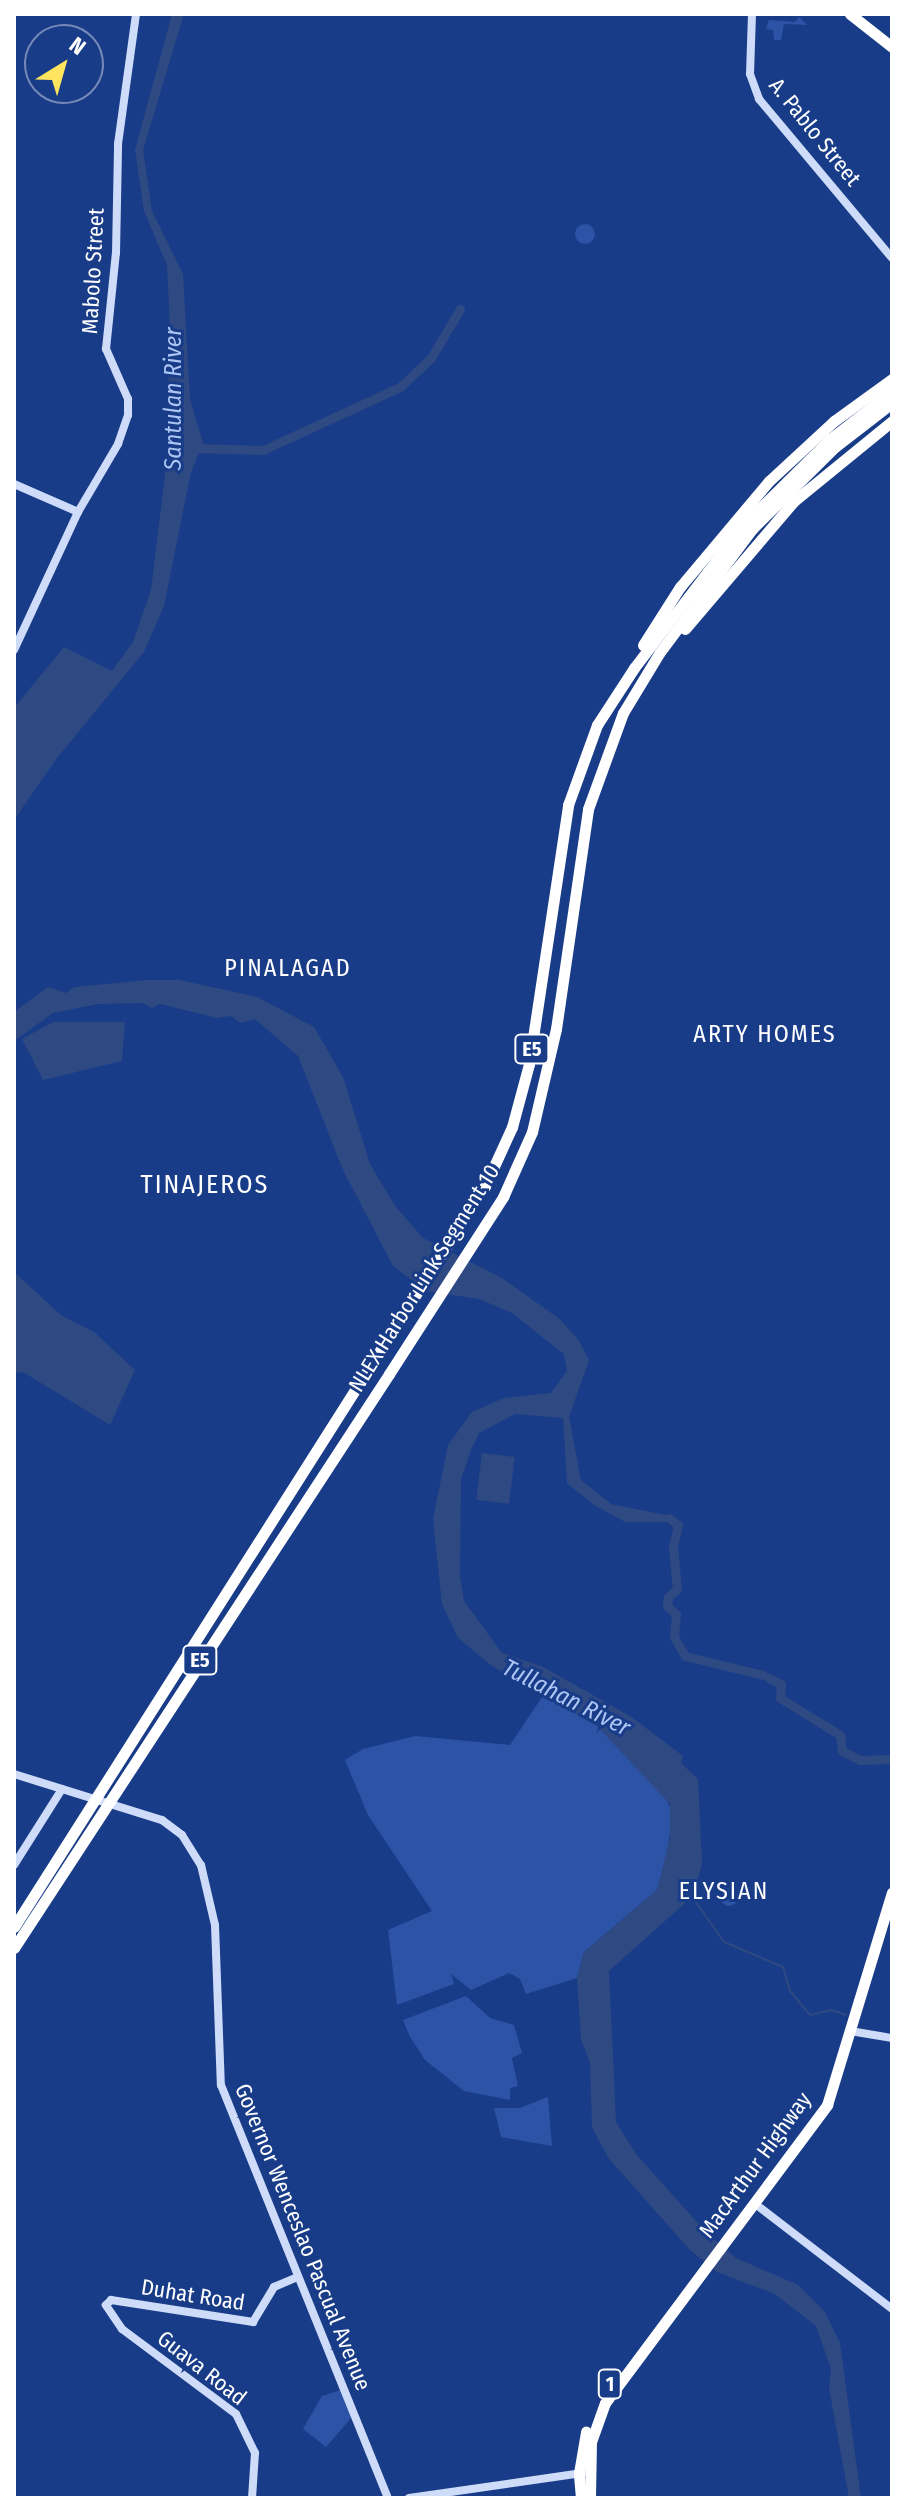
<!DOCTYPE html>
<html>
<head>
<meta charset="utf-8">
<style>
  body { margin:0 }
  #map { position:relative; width:906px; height:2512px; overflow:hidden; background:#193c88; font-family:"Fira Sans Condensed",sans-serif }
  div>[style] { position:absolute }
  .green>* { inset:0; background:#2c53a6 }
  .round { border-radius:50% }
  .water>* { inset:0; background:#2f4982; transform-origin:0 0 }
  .stream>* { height:2px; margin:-1px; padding:0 1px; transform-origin:1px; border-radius:1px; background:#2f4982 }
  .river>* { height:9px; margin:-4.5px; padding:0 4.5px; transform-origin:4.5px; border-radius:4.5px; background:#2f4982 }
  .secondary>* { height:8px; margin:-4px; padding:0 4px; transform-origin:4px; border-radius:4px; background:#cedbf9 }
  .highway>* { height:11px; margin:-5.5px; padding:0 5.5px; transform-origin:5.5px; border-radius:5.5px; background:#fff }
  .rail>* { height:2px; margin-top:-1px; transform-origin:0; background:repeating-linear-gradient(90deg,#fff 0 14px,transparent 0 20px) }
  .highway-bridge>* { height:11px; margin:-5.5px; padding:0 5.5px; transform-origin:5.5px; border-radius:5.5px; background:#fff }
  span { translate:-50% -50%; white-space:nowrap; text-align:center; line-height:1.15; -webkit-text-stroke:6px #193c88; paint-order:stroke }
  .shield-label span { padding:2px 6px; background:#193c88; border:2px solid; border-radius:6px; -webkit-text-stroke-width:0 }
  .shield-label { font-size:20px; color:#fff; font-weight:700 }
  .street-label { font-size:22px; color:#fff }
  .water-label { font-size:24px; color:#adc5f4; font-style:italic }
  .neighbourhood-label { font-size:24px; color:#fff; letter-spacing:2px }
  .quarter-label { font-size:26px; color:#fff; letter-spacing:2px }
  .frame { position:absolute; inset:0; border:16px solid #fff; pointer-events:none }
  .north { position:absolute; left:24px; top:24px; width:80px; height:80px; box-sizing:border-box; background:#193c88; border:2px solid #758ab8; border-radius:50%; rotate:37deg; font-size:22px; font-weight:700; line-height:32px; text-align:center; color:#fff }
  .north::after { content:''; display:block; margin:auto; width:28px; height:36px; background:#ffe55d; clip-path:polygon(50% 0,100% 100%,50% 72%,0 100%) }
</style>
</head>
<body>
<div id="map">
  <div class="green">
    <i style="clip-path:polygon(799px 17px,807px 25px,784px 24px,781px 40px,774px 40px,773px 30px,766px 29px,769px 20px,795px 22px)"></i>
    <i class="round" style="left:575px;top:224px;width:20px;height:20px"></i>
    <i style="clip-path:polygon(544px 1694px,597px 1726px,665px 1797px,673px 1814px,663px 1878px,657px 1890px,584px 1952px,577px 1978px,526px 1994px,520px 1979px,509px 1973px,471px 1990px,451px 1974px,454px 1984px,397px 2005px,388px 1930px,432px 1911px,368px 1815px,345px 1760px,363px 1749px,415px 1736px,510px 1745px)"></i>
    <i class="round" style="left:720px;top:1888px;width:18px;height:18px"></i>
    <i style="clip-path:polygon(466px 1996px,490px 2018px,514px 2025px,522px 2053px,512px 2058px,518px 2086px,510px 2088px,510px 2100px,464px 2091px,425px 2060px,410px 2037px,403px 2020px)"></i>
    <i style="clip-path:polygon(548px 2097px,552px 2146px,501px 2137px,494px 2108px,520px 2108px)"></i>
    <i style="clip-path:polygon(341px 2390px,352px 2417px,326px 2447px,303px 2429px,322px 2396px)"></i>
  </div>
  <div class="water">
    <i style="clip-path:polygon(172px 14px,184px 14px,143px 150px,152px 211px,183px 274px,190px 399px,203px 443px,191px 472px,164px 606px,144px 652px,57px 758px,14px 820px,14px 708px,64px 647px,112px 671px,133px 642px,151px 590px,166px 467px,170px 330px,167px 265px,144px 211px,135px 150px)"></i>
    <i style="clip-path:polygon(147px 980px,180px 980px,257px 997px,314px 1027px,343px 1077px,370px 1164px,395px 1206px,423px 1238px,502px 1278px,561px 1320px,579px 1341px,589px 1360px,569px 1417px,581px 1480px,611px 1504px,666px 1515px,679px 1522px,625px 1522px,594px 1505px,567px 1483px,563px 1418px,515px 1414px,479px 1433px,471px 1450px,461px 1479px,460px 1576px,464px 1601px,502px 1653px,543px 1667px,630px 1716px,683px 1756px,681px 1763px,698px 1779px,702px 1864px,694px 1895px,609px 1971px,616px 2122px,636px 2154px,705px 2231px,736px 2258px,798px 2285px,825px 2312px,840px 2343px,861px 2498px,849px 2498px,829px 2388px,831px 2369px,816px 2326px,775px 2294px,717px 2272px,690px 2250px,609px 2159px,592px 2127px,590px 2063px,581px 2039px,577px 1978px,584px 1952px,657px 1890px,670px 1838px,670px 1804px,597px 1726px,492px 1666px,458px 1638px,442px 1604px,433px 1519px,448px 1445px,472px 1412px,504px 1398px,551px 1393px,567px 1371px,564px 1354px,512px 1313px,479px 1299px,426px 1291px,393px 1266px,343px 1170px,298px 1056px,255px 1019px,241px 1023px,231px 1016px,217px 1018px,160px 1004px,152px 1008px,143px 1003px,98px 1004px,53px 1013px,14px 1041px,14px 1012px,48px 987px,66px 993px,75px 987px)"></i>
    <i style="clip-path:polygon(53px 1022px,125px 1022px,122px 1061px,43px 1080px,22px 1039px)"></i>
    <i style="clip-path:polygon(14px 1272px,62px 1316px,94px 1332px,135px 1370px,110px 1425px,23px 1372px,14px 1373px)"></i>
    <i style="left:482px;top:1453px;width:33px;height:47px;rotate:7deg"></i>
  </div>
  <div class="stream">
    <i style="left:693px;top:1898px;width:54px;rotate:54.8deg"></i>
    <i style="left:724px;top:1942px;width:64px;rotate:23deg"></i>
    <i style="left:783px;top:1967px;width:25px;rotate:74deg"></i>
    <i style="left:790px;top:1991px;width:31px;rotate:50deg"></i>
    <i style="left:810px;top:2015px;width:22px;rotate:-13deg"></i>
    <i style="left:831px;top:2010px;width:16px;rotate:18deg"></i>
  </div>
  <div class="river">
    <i style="left:191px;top:448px;width:72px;rotate:1.6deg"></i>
    <i style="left:263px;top:450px;width:151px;rotate:-24.7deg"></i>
    <i style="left:400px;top:387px;width:42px;rotate:-43.1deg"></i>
    <i style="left:431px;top:358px;width:57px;rotate:-59.4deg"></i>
    <i style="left:669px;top:1518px;width:11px;rotate:38deg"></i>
    <i style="left:678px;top:1525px;width:23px;rotate:103deg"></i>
    <i style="left:673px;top:1547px;width:42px;rotate:84.6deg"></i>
    <i style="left:677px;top:1589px;width:12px;rotate:138deg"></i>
    <i style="left:668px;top:1597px;width:9px;rotate:96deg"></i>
    <i style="left:667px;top:1606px;width:12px;rotate:42deg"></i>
    <i style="left:676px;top:1614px;width:23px;rotate:95deg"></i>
    <i style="left:674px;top:1637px;width:22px;rotate:60deg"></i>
    <i style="left:685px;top:1656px;width:80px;rotate:13.7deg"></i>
    <i style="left:769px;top:1678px;width:13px;rotate:27deg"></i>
    <i style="left:781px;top:1684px;width:14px;rotate:94deg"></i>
    <i style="left:780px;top:1698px;width:70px;rotate:31.7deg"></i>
    <i style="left:840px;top:1735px;width:16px;rotate:83deg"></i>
    <i style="left:842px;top:1751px;width:20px;rotate:27deg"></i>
    <i style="left:860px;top:1760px;width:32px;rotate:-2deg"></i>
  </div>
  <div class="secondary">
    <i style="left:752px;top:14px;width:60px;rotate:91.9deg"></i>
    <i style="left:750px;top:74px;width:27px;rotate:70deg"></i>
    <i style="left:759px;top:99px;width:207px;rotate:50.1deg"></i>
    <i style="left:14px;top:484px;width:70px;rotate:23.6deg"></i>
    <i style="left:14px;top:650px;width:152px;rotate:-65.1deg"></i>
    <i style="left:78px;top:512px;width:79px;rotate:-59.5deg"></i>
    <i style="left:118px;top:444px;width:31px;rotate:-71deg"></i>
    <i style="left:128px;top:415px;width:16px;rotate:-90deg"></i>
    <i style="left:128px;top:399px;width:55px;rotate:-113.7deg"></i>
    <i style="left:106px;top:349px;width:97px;rotate:-84.1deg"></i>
    <i style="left:116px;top:253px;width:109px;rotate:-88.9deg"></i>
    <i style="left:118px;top:144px;width:131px;rotate:-82.1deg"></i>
    <i style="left:14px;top:1774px;width:155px;rotate:17.3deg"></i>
    <i style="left:162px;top:1820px;width:25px;rotate:37deg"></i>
    <i style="left:182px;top:1835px;width:36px;rotate:58deg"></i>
    <i style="left:201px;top:1865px;width:62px;rotate:76.9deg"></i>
    <i style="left:215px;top:1925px;width:160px;rotate:87.9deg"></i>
    <i style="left:221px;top:2085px;width:445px;rotate:68deg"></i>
    <i style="left:14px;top:1865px;width:90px;rotate:-57.7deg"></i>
    <i style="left:850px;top:2031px;width:43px;rotate:9.5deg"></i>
    <i style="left:754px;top:2203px;width:174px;rotate:37.5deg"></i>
    <i style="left:252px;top:2498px;width:45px;rotate:-86.2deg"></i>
    <i style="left:255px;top:2453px;width:43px;rotate:-116deg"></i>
    <i style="left:236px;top:2414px;width:142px;rotate:-143.3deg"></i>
    <i style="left:122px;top:2329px;width:29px;rotate:-124deg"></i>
    <i style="left:106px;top:2305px;width:7px;rotate:-45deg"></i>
    <i style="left:111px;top:2300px;width:144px;rotate:8.8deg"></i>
    <i style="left:253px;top:2322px;width:41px;rotate:-59deg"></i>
    <i style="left:274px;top:2287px;width:26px;rotate:-23deg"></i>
    <i style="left:409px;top:2498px;width:175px;rotate:-8.2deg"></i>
  </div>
  <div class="highway">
    <i style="left:850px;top:14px;width:53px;rotate:38.2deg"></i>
    <i style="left:685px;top:629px;width:168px;rotate:-49.6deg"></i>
    <i style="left:794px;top:501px;width:127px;rotate:-39.2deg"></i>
    <i style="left:643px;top:645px;width:69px;rotate:-57.5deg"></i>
    <i style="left:680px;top:587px;width:138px;rotate:-50deg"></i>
    <i style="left:769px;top:481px;width:88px;rotate:-42.7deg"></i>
    <i style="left:834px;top:421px;width:72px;rotate:-35.9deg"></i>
    <i style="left:372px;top:1363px;width:210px;rotate:-57.4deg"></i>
    <i style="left:485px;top:1186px;width:65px;rotate:-65.4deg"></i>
    <i style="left:512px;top:1127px;width:65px;rotate:-74.9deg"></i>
    <i style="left:529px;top:1064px;width:262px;rotate:-81.4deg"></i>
    <i style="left:568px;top:805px;width:85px;rotate:-70.1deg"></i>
    <i style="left:597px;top:725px;width:68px;rotate:-57deg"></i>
    <i style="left:634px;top:668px;width:183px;rotate:-52.6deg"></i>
    <i style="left:745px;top:523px;width:120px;rotate:-44.7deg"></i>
    <i style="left:830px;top:439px;width:78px;rotate:-37.7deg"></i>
    <i style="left:389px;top:1374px;width:211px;rotate:-57.2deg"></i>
    <i style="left:503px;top:1197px;width:71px;rotate:-66deg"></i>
    <i style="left:532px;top:1132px;width:106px;rotate:-76.9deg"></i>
    <i style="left:556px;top:1029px;width:222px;rotate:-81.7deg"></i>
    <i style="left:588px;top:809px;width:102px;rotate:-70deg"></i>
    <i style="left:623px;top:713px;width:71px;rotate:-58.8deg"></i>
    <i style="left:660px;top:652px;width:154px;rotate:-53.2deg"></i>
    <i style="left:752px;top:529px;width:117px;rotate:-44.7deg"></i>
    <i style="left:835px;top:447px;width:72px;rotate:-37.7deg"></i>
    <i style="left:581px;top:2498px;width:25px;rotate:-95deg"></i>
    <i style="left:579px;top:2473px;width:42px;rotate:-80.3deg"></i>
    <i style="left:590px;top:2498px;width:56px;rotate:-89deg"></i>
    <i style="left:591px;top:2442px;width:41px;rotate:-70.3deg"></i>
    <i style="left:605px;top:2403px;width:372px;rotate:-53.3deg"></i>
    <i style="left:827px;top:2105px;width:222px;rotate:-73deg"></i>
  </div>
  <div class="rail">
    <i style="left:14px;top:1931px;width:136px;rotate:-57.6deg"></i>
  </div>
  <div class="highway-bridge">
    <i style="left:14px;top:1927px;width:668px;rotate:-57.59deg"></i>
    <i style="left:14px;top:1948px;width:686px;rotate:-56.84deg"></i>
  </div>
  <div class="shield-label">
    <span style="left:532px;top:1049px">E5</span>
    <span style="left:200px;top:1660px">E5</span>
    <span style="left:610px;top:2384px">1</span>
  </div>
  <div class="street-label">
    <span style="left:815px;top:132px;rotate:51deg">A. Pablo Street</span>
    <span style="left:93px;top:271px;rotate:-87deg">Mabolo Street</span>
    <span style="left:424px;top:1278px;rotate:-58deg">NLEX Harbor Link Segment 10</span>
    <span style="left:755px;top:2165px;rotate:-54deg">MacArthur Highway</span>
    <span style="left:303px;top:2237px;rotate:68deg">Governor Wenceslao Pascual Avenue</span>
    <span style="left:193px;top:2295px;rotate:9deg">Duhat Road</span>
    <span style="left:202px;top:2368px;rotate:38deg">Guava Road</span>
  </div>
  <div class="water-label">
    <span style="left:174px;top:399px;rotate:-90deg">Santulan River</span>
    <span style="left:566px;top:1698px;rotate:27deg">Tullahan River</span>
  </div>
  <div class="neighbourhood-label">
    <span style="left:288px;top:969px">PINALAGAD</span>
    <span style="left:765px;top:1035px">ARTY HOMES</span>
    <span style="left:724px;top:1892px">ELYSIAN</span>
  </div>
  <div class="quarter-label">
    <span style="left:205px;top:1185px">TINAJEROS</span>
  </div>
  <div class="frame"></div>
  <div class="north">N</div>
</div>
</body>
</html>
